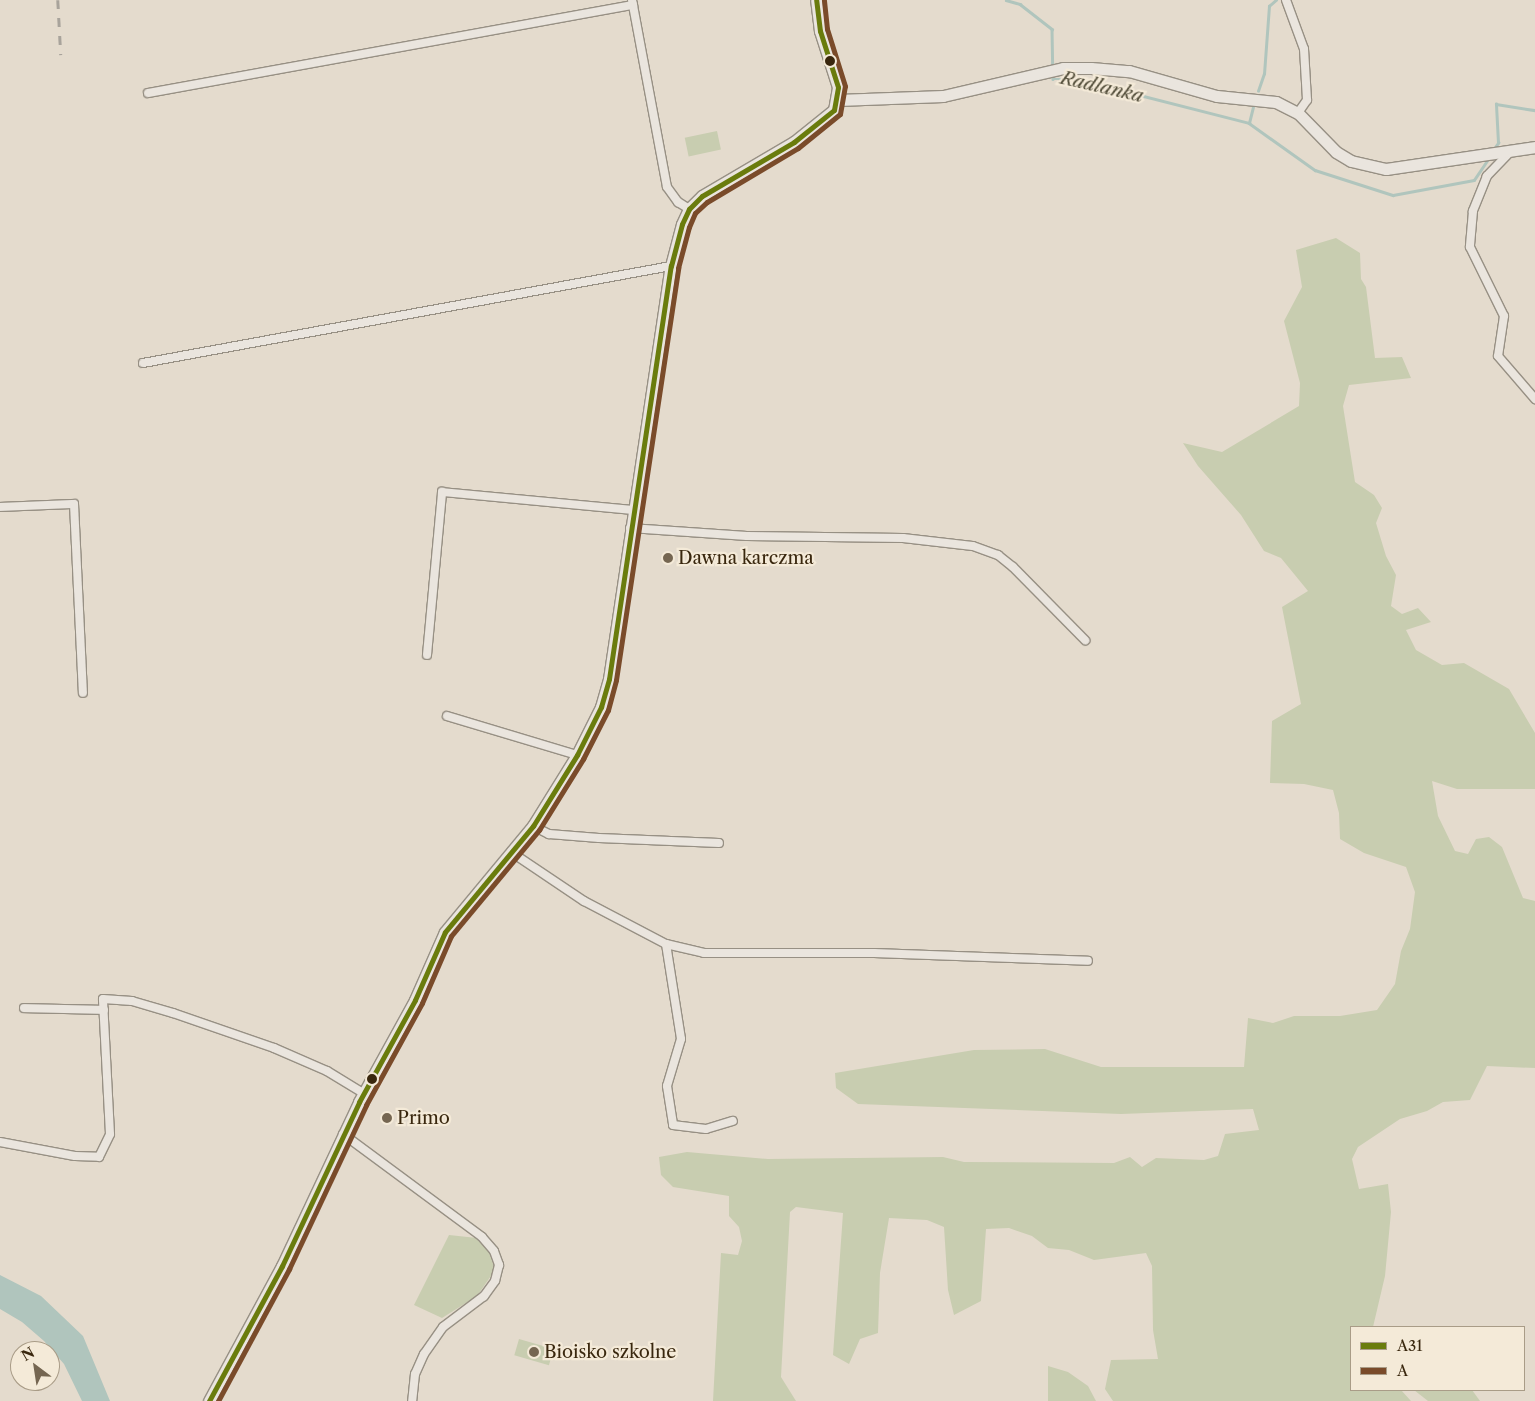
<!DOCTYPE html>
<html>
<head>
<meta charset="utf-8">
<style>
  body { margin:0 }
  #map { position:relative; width:1535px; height:1401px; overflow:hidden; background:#e4dbcd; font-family:"Libre Caslon Text",serif }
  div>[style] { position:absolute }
  .green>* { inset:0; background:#c8cdb0; transform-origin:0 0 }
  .water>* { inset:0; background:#b0c5bd }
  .stream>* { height:2.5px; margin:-1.25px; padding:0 1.25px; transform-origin:1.25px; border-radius:1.25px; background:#b0c5bd }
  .roads { filter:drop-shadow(1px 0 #979084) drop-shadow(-1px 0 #979084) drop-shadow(0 1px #979084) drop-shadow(0 -1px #979084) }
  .street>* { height:8px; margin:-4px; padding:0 4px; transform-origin:4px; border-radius:4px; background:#eae5de }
  .secondary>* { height:11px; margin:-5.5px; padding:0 5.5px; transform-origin:5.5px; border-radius:5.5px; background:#eae5de }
  .rail>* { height:2.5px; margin-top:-1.25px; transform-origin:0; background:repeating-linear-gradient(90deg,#a8a39b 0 9px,transparent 0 18px) }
  .bus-1>* { height:5px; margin:-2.5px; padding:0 2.5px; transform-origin:2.5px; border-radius:2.5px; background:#6a7c0d }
  .bus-2>* { height:5px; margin:-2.5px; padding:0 2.5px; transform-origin:2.5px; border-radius:2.5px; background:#7a4b2a }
  .dots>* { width:14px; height:14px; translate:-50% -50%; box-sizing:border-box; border:2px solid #f4ead8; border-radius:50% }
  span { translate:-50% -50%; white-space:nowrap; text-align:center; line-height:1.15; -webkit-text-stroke:4.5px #f4ead8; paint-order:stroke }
  .poi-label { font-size:18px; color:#39270e }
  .left { translate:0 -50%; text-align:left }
  .water-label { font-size:19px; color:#514c38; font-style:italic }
  .legend { position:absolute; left:1350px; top:1326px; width:175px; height:65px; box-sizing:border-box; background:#f4ead8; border:1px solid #a99c87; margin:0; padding:6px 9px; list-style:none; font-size:15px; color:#39270e }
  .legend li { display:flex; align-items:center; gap:10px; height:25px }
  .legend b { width:25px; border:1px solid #a99c87 }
  .north { position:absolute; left:10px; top:1341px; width:50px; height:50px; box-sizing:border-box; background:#f4ead8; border:1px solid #a99c87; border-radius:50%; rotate:329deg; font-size:14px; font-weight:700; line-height:20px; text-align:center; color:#39270e }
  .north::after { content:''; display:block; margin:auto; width:18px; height:22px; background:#756651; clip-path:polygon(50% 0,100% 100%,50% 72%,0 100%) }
</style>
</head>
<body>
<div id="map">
  <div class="green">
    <i style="left:717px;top:131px;width:19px;height:33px;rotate:78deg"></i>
    <i style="clip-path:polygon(1336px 238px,1360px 253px,1361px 279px,1366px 287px,1375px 358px,1402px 357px,1411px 378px,1349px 385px,1343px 406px,1355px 482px,1374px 495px,1382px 508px,1376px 523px,1386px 556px,1396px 575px,1391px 606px,1402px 614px,1418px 608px,1431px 622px,1406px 630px,1416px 650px,1442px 665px,1464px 663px,1509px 689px,1535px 733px,1535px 789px,1457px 789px,1432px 781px,1438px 816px,1455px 851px,1468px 854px,1476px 839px,1489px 837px,1502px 847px,1523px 898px,1535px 901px,1535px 1068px,1487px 1066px,1470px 1100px,1443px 1102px,1427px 1111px,1400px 1119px,1358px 1147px,1352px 1159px,1359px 1189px,1388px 1184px,1391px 1212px,1385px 1276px,1373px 1327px,1351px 1327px,1351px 1390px,1401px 1390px,1411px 1401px,1113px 1401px,1105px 1389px,1111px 1360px,1158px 1359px,1153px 1330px,1152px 1266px,1146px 1253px,1094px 1260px,1069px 1250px,1048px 1248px,1032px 1236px,1009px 1228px,986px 1229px,981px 1301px,954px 1315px,948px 1290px,944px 1227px,927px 1220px,889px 1218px,880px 1273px,878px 1333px,860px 1339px,849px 1364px,833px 1355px,843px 1213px,796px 1207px,790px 1212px,781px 1377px,796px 1401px,713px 1401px,721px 1253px,738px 1255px,742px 1241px,739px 1227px,729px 1216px,729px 1196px,673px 1187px,661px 1175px,659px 1157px,687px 1152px,768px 1159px,943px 1157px,964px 1162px,1114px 1163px,1130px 1157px,1142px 1167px,1156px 1158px,1204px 1160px,1218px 1156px,1225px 1134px,1259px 1130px,1253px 1109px,1121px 1114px,858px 1104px,836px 1088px,835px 1073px,974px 1050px,1045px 1049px,1101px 1067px,1244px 1067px,1248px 1018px,1273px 1023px,1294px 1016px,1340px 1016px,1377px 1010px,1395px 984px,1401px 951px,1410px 929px,1415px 892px,1406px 867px,1364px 853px,1340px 839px,1339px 813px,1333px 790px,1304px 784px,1270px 783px,1272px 721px,1301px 704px,1282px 607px,1308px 591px,1281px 558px,1264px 551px,1241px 515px,1198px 466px,1183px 443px,1222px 452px,1299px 406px,1300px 383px,1284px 321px,1302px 287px,1296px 250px)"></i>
    <i style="clip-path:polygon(449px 1235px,477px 1238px,488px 1249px,495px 1270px,477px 1296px,442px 1318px,414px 1305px)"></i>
    <i style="left:519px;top:1339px;width:36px;height:17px;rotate:16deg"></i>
    <i style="clip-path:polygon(1048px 1366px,1068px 1372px,1088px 1386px,1096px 1401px,1048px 1401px)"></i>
    <i style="clip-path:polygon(1414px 1390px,1472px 1390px,1480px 1401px,1428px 1401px)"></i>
  </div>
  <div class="water">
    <i style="clip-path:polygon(0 1275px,41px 1296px,83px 1336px,110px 1401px,82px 1401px,64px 1364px,44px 1341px,22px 1322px,0 1309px)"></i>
  </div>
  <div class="stream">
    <i style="left:1006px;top:0;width:15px;rotate:16deg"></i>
    <i style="left:1020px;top:4px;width:41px;rotate:38deg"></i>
    <i style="left:1052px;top:29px;width:39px;rotate:89deg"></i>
    <i style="left:1053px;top:73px;width:6px;rotate:90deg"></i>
    <i style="left:1053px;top:79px;width:24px"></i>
    <i style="left:1077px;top:79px;width:178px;rotate:14.3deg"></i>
    <i style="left:1249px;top:123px;width:81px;rotate:35.5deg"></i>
    <i style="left:1315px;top:170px;width:82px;rotate:17.8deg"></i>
    <i style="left:1393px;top:195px;width:82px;rotate:-10.5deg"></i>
    <i style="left:1474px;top:180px;width:25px;rotate:-56deg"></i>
    <i style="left:1258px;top:91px;width:18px;rotate:-71deg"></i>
    <i style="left:1264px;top:74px;width:68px;rotate:-85.8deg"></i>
    <i style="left:1269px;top:6px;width:9px;rotate:-41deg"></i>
    <i style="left:1249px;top:123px;width:16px;rotate:-76deg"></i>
    <i style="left:1493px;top:150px;width:9px;rotate:-54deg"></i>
    <i style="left:1498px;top:143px;width:39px;rotate:-93deg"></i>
    <i style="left:1496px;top:104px;width:39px;rotate:9deg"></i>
  </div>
  <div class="roads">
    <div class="street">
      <i style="left:632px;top:0;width:190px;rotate:79.4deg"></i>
      <i style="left:667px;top:187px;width:19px;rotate:54deg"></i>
      <i style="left:678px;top:202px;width:13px;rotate:32deg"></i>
      <i style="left:1286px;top:0;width:52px;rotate:69.8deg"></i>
      <i style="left:1304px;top:49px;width:51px;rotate:86.6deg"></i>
      <i style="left:1307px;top:100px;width:16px;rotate:125deg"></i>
      <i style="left:148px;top:93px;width:493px;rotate:-10.3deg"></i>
      <i style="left:1511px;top:151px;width:35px;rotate:134deg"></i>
      <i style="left:1487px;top:176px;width:38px;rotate:112deg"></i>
      <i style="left:1473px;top:211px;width:36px;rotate:95deg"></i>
      <i style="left:1470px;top:247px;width:77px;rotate:63.8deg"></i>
      <i style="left:1504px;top:316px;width:40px;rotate:98.5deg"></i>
      <i style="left:1498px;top:356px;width:57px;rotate:49.3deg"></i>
      <i style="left:143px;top:363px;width:537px;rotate:-10.41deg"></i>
      <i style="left:0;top:507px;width:74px;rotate:-2.3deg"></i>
      <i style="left:74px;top:504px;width:189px;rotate:87.3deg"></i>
      <i style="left:630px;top:528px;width:117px;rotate:3.9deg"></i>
      <i style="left:747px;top:536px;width:156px;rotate:0.7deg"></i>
      <i style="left:903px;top:538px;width:70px;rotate:6.5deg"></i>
      <i style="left:973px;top:546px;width:27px;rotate:20deg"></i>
      <i style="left:998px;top:555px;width:19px;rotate:39deg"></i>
      <i style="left:1013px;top:567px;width:103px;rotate:45.4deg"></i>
      <i style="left:427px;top:655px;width:164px;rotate:-84.7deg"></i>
      <i style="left:442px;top:492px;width:193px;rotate:5.4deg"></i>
      <i style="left:447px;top:716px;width:136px;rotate:16.7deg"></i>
      <i style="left:533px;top:826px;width:18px;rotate:27deg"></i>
      <i style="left:549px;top:834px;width:50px;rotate:4.6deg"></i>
      <i style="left:599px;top:838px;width:120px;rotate:2.4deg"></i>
      <i style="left:511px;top:852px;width:88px;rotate:33.9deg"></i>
      <i style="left:584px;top:901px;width:93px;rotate:27.7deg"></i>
      <i style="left:666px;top:944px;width:96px;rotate:81deg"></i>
      <i style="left:681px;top:1039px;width:49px;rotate:106.6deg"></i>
      <i style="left:667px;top:1086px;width:39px;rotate:81deg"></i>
      <i style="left:673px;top:1125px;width:33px;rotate:7deg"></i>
      <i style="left:706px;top:1129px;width:28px;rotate:-17deg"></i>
      <i style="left:666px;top:944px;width:39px;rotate:13deg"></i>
      <i style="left:704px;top:953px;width:170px"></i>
      <i style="left:874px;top:953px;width:214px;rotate:2.1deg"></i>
      <i style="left:24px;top:1008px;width:80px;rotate:1.4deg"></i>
      <i style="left:343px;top:1134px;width:173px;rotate:36.5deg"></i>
      <i style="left:482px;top:1237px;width:18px;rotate:49deg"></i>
      <i style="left:494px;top:1251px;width:15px;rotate:70deg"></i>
      <i style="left:499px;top:1265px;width:16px;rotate:104deg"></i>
      <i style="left:495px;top:1281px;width:19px;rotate:126deg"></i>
      <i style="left:484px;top:1296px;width:51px;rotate:142.9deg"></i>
      <i style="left:443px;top:1327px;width:33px;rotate:125deg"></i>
      <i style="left:424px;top:1354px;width:22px;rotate:114deg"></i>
      <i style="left:415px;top:1374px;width:27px;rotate:96deg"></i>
      <i style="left:0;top:1142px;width:76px;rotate:10.6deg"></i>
      <i style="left:75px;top:1156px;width:24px;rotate:2deg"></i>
      <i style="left:99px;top:1157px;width:25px;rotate:-64deg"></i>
      <i style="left:110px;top:1134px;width:135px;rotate:-93deg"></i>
      <i style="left:103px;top:999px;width:29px;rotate:4deg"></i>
      <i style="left:132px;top:1001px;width:43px;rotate:16.3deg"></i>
      <i style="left:173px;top:1013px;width:107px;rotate:19.1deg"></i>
      <i style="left:274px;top:1048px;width:58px;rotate:23.5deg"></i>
      <i style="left:327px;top:1071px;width:42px;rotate:31.4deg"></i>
    </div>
    <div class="secondary">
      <i style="left:838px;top:100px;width:105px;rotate:-2.2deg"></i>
      <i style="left:943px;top:96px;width:123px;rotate:-13.1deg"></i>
      <i style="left:1063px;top:68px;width:28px"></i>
      <i style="left:1091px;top:68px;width:38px;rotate:5deg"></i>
      <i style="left:1129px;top:71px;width:91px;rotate:15.9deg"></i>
      <i style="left:1217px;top:96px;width:59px;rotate:5.8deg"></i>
      <i style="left:1276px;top:102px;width:25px;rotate:27deg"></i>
      <i style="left:1298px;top:113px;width:54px;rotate:45.7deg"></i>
      <i style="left:1336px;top:152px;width:17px;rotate:31deg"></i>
      <i style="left:1351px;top:161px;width:36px;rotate:13deg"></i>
      <i style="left:1386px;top:169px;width:151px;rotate:-8.4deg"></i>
      <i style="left:209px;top:1401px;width:153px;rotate:-61.6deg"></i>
      <i style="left:282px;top:1266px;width:181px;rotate:-64.8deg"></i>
      <i style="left:359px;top:1102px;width:116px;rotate:-61.2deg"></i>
      <i style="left:415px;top:1000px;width:74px;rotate:-66.2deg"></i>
      <i style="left:445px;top:932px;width:138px;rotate:-50.3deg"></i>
      <i style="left:533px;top:826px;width:84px;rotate:-58.2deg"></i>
      <i style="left:577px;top:755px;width:54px;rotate:-63.4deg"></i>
      <i style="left:601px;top:707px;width:29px;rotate:-74deg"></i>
      <i style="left:609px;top:679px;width:418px;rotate:-81.5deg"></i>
      <i style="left:671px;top:266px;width:43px;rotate:-75.3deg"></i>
      <i style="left:682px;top:224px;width:17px;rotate:-65deg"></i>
      <i style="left:689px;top:209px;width:18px;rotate:-45deg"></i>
      <i style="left:702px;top:196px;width:107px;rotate:-30.4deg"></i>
      <i style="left:794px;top:142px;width:51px;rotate:-38.7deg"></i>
      <i style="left:834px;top:110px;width:23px;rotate:-80deg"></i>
      <i style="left:838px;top:87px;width:59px;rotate:-107.8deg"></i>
      <i style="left:820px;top:31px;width:31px;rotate:-97deg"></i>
    </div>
  </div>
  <div class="rail">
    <i style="left:58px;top:0;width:55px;rotate:86.9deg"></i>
  </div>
  <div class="bus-1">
    <i style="left:209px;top:1401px;width:153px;rotate:-61.6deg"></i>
    <i style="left:282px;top:1266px;width:181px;rotate:-64.8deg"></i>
    <i style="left:359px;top:1102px;width:116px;rotate:-61.2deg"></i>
    <i style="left:415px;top:1000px;width:74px;rotate:-66.2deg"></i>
    <i style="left:445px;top:932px;width:138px;rotate:-50.3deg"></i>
    <i style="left:533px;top:826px;width:84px;rotate:-58.2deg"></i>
    <i style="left:577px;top:755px;width:54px;rotate:-63.4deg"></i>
    <i style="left:601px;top:707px;width:29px;rotate:-74deg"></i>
    <i style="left:609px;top:679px;width:418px;rotate:-81.5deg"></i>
    <i style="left:671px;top:266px;width:43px;rotate:-75.3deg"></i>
    <i style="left:682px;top:224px;width:17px;rotate:-65deg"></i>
    <i style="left:689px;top:209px;width:18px;rotate:-45deg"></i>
    <i style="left:702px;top:196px;width:107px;rotate:-30.4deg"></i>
    <i style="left:794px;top:142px;width:51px;rotate:-38.7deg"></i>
    <i style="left:834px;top:110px;width:23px;rotate:-80deg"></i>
    <i style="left:838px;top:87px;width:59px;rotate:-107.8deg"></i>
    <i style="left:820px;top:31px;width:31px;rotate:-97deg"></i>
  </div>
  <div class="bus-2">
    <i style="left:218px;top:1401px;width:150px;rotate:-61.7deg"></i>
    <i style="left:289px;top:1269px;width:181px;rotate:-64.8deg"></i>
    <i style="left:366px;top:1105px;width:116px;rotate:-61.2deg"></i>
    <i style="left:422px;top:1003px;width:73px;rotate:-66.6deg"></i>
    <i style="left:451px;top:936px;width:138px;rotate:-50.3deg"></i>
    <i style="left:539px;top:830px;width:84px;rotate:-58.2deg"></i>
    <i style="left:583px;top:759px;width:55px;rotate:-63deg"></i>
    <i style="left:608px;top:710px;width:31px;rotate:-75deg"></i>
    <i style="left:616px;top:680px;width:417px;rotate:-81.4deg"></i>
    <i style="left:678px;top:268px;width:42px;rotate:-75deg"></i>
    <i style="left:689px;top:227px;width:15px;rotate:-67deg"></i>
    <i style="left:695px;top:213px;width:16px;rotate:-43deg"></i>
    <i style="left:707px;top:202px;width:106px;rotate:-30.7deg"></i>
    <i style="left:798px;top:148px;width:54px;rotate:-39deg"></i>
    <i style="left:840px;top:114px;width:28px;rotate:-80deg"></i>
    <i style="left:845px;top:86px;width:60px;rotate:-107.5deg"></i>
    <i style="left:827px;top:29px;width:29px;rotate:-96deg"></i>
  </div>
  <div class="dots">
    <i style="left:830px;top:61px;background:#39270e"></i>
    <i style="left:668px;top:558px;background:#756651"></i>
    <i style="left:372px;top:1079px;background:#39270e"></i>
    <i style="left:387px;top:1118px;background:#756651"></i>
    <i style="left:534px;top:1352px;background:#756651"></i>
  </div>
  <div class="poi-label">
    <span class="left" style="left:678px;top:558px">Dawna karczma</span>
    <span class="left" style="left:397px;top:1118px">Primo</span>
    <span class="left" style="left:544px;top:1352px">Bioisko szkolne</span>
  </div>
  <div class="water-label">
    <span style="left:1102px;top:87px;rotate:13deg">Radlanka</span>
  </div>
  <ul class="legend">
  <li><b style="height:6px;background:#6a7c0d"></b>A31</li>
  <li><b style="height:6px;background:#7a4b2a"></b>A</li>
  </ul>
  <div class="north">N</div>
</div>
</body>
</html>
